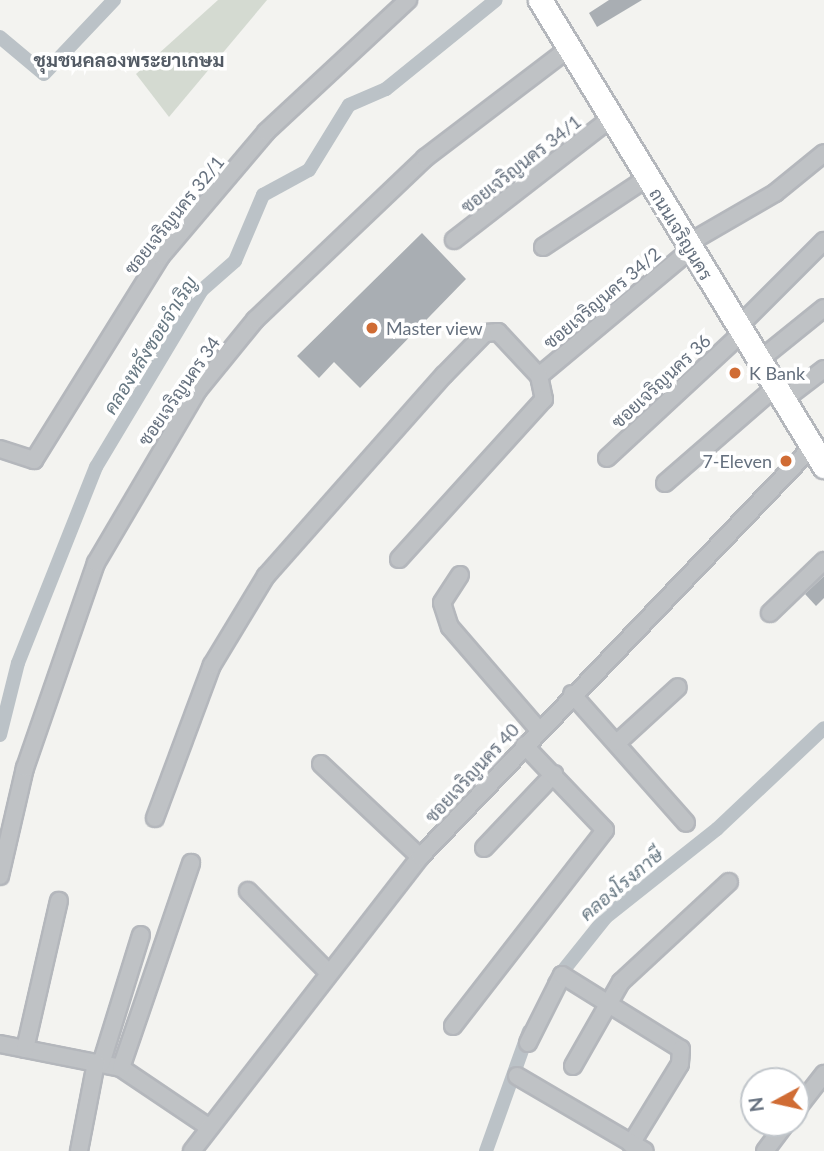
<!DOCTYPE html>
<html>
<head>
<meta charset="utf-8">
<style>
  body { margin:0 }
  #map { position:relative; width:824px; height:1151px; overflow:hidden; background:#f3f3f0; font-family:Lato,Sarabun,sans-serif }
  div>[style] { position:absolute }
  .green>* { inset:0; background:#d4dad1 }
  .canal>* { height:14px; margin:-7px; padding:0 7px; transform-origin:7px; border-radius:7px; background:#bbc2c7 }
  .building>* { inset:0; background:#a9aeb3 }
  .roads { filter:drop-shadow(2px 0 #b4b7bc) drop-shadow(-2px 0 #b4b7bc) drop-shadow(0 2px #b4b7bc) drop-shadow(0 -2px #b4b7bc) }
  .street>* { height:16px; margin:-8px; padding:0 8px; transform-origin:8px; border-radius:8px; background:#bfc2c5 }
  .secondary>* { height:23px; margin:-11.5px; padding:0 11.5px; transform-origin:11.5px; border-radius:11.5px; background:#fff }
  .dots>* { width:19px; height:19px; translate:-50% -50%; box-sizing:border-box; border:4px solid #fff; border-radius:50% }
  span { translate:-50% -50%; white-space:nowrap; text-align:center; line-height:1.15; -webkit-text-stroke:7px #fff; paint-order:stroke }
  .street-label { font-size:18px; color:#65707e }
  .poi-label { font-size:18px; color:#65707e }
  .left { translate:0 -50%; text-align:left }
  .right { translate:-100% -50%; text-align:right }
  .neighbourhood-label { font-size:19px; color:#525a64; font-weight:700 }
  .water-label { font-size:19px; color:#667782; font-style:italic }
  .north { position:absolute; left:740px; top:1067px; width:70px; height:70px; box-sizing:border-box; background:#fff; border:2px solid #c1c6cb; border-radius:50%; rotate:262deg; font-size:19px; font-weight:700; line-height:28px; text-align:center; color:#65707e }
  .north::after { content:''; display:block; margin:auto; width:24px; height:32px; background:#d06c34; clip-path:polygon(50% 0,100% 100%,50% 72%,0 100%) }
</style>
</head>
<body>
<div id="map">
  <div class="green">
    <i style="clip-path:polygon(218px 0,267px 0,169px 117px,136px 74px)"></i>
  </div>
  <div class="canal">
    <i style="left:0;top:37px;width:57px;rotate:40.1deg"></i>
    <i style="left:44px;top:74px;width:102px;rotate:-46.6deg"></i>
    <i style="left:0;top:735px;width:74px;rotate:-76deg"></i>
    <i style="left:18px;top:663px;width:211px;rotate:-68.3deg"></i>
    <i style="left:96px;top:467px;width:206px;rotate:-59.1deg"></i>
    <i style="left:202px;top:290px;width:44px;rotate:-41.3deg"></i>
    <i style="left:235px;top:261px;width:72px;rotate:-67deg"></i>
    <i style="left:263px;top:195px;width:52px;rotate:-28.5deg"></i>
    <i style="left:309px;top:170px;width:76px;rotate:-58.4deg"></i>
    <i style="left:349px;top:105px;width:40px;rotate:-23.4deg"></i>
    <i style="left:386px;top:89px;width:141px;rotate:-39deg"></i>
    <i style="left:554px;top:982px;width:83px;rotate:-51.3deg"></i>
    <i style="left:606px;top:917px;width:142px;rotate:-38.4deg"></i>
    <i style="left:717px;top:829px;width:147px;rotate:-43.3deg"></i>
    <i style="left:486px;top:1151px;width:127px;rotate:-70.3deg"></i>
  </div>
  <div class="building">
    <i style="clip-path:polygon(609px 0,642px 0,597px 27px,589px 13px)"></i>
    <i style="clip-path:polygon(422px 233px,466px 279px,360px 388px,334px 362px,319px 378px,297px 356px)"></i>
    <i style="clip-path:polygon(824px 576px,824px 598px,816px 606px,805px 594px)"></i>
  </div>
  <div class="roads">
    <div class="street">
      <i style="left:454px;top:240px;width:199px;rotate:-37.8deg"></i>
      <i style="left:687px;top:244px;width:102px;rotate:-30.1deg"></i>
      <i style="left:775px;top:193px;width:63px;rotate:-39.2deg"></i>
      <i style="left:543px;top:247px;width:125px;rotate:-33.6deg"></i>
      <i style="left:738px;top:327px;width:122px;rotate:-45deg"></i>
      <i style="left:757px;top:362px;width:86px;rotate:-38.9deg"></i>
      <i style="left:539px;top:376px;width:197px;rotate:-39.8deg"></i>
      <i style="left:781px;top:402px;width:54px;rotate:-37.5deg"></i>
      <i style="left:0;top:449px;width:36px;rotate:18deg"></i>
      <i style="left:34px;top:460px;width:240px;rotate:-58.1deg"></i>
      <i style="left:161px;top:256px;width:162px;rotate:-49.7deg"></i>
      <i style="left:266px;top:132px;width:194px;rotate:-42.9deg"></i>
      <i style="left:607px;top:458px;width:184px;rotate:-42.8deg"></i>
      <i style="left:665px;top:483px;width:143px;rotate:-41deg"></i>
      <i style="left:460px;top:575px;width:33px;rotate:123deg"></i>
      <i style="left:442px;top:603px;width:25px;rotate:72deg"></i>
      <i style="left:450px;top:627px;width:136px;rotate:49.2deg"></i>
      <i style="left:770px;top:613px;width:75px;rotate:-43.9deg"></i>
      <i style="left:572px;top:694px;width:172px;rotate:48.5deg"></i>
      <i style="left:618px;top:742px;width:81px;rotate:-42.5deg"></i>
      <i style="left:321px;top:764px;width:136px;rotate:43.2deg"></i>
      <i style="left:155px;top:818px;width:163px;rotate:-69.6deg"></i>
      <i style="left:212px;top:665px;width:104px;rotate:-58.8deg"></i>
      <i style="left:266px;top:576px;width:268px;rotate:-48.5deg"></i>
      <i style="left:444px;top:375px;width:59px;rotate:-45.7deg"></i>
      <i style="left:485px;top:333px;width:13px;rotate:-4deg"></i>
      <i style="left:498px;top:332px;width:60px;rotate:47deg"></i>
      <i style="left:539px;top:376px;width:24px;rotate:78deg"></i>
      <i style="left:544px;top:399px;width:216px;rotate:132.2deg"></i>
      <i style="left:484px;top:848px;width:102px;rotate:-46.6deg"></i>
      <i style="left:0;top:876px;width:111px;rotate:-77deg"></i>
      <i style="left:25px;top:768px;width:217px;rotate:-70.9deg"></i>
      <i style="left:96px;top:563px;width:201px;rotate:-59.5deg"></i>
      <i style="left:198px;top:390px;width:90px;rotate:-50.8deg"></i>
      <i style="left:255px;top:320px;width:235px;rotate:-43.6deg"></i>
      <i style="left:425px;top:158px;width:180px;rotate:-37.3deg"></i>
      <i style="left:248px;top:891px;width:115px;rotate:45.4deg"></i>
      <i style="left:453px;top:1026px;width:248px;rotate:-52.2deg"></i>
      <i style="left:605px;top:830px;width:117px;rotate:-133.6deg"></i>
      <i style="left:528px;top:1043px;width:76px;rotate:-63.4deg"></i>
      <i style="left:562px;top:975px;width:140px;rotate:31.9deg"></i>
      <i style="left:681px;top:1049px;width:15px;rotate:94deg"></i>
      <i style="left:680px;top:1064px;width:94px;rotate:121.5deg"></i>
      <i style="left:0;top:1044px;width:123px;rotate:11.2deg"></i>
      <i style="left:121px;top:1068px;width:104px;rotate:34deg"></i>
      <i style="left:25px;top:1049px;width:152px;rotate:-77.1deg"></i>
      <i style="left:101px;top:1064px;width:135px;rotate:-72.8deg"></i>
      <i style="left:573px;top:1066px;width:97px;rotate:-60.3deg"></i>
      <i style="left:621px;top:982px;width:147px;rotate:-42.8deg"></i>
      <i style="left:121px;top:1068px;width:217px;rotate:-71.1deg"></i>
      <i style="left:517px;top:1076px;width:148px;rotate:30.4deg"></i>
      <i style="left:796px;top:1110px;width:46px;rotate:-52.1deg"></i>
      <i style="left:79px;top:1151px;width:90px;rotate:-79.1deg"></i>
      <i style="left:192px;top:1151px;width:372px;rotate:-52.2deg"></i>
      <i style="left:420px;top:857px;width:566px;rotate:-46.29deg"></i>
      <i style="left:765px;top:1151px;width:35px;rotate:-53deg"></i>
    </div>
    <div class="secondary">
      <i style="left:540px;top:0;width:546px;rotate:58.64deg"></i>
    </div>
  </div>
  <div class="dots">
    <i style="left:372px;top:328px;background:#d06c34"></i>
    <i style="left:735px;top:373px;background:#d06c34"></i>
    <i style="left:786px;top:461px;background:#d06c34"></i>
  </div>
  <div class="street-label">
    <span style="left:521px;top:164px;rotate:-38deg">ซอยเจริญนคร 34/1</span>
    <span style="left:174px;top:215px;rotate:-51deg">ซอยเจริญนคร 32/1</span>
    <span style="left:681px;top:234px;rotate:59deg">ถนนเจริญนคร</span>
    <span style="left:602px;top:298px;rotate:-40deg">ซอยเจริญนคร 34/2</span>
    <span style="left:661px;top:381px;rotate:-43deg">ซอยเจริญนคร 36</span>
    <span style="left:179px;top:391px;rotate:-55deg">ซอยเจริญนคร 34</span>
    <span style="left:472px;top:773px;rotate:-47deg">ซอยเจริญนคร 40</span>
  </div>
  <div class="poi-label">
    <span class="left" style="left:386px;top:328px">Master view</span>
    <span class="left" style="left:749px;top:373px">K Bank</span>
    <span class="right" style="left:772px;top:461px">7-Eleven</span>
  </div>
  <div class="neighbourhood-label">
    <span style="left:129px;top:60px">ชุมชนคลองพระยาเกษม</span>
  </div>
  <div class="water-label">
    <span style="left:150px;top:345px;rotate:-58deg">คลองหลังซอยจำเริญ</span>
    <span style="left:621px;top:884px;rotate:-40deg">คลองโรงภาษี</span>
  </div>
  <div class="north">N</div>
</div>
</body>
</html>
